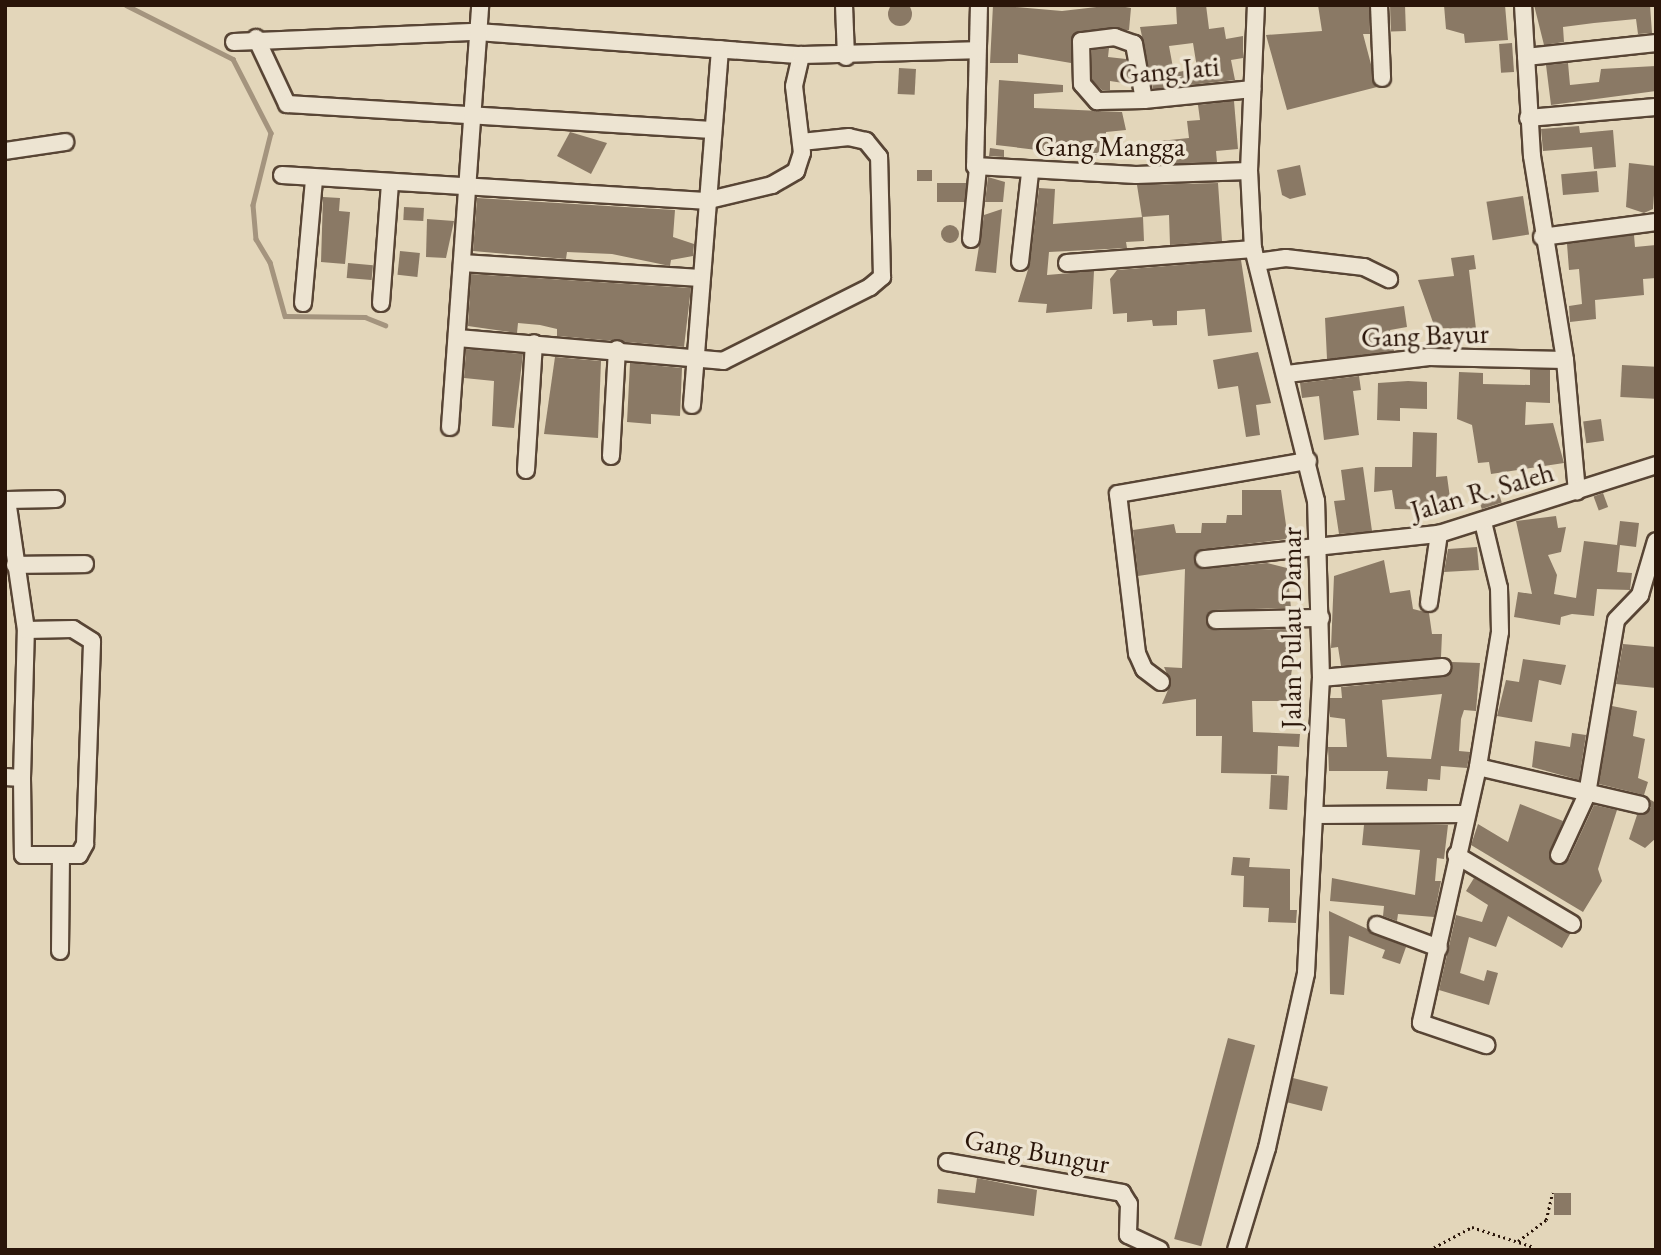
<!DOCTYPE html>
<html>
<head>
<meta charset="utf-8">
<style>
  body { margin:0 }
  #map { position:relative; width:1661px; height:1255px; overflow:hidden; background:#e3d6ba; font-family:"EB Garamond",serif }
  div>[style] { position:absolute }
  .stream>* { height:4.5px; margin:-2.25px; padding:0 2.25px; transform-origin:2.25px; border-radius:2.25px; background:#a4947e }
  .building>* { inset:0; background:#8a7965; transform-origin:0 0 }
  .round { border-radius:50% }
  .path>* { height:2.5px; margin-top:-1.25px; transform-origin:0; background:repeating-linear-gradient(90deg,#2a1509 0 2px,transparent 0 5.5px) }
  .roads { filter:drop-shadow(2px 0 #584535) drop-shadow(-2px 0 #584535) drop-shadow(0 2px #584535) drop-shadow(0 -2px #584535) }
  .minor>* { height:16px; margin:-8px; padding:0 8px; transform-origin:8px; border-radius:8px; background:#ede4d2 }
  span { translate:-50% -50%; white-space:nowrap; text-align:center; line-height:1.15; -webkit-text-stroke:7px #ede4d2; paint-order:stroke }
  .street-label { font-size:28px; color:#2a1509 }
  .frame { position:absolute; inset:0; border:7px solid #2a1509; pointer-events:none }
</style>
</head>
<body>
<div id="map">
  <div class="stream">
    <i style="left:126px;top:5px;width:120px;rotate:26.8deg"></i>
    <i style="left:233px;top:59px;width:83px;rotate:62.8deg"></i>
    <i style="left:271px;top:133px;width:74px;rotate:104deg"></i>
    <i style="left:253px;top:205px;width:34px;rotate:85deg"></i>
    <i style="left:256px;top:239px;width:27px;rotate:59deg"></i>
    <i style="left:270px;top:262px;width:56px;rotate:74.5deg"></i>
    <i style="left:285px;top:316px;width:80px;rotate:0.7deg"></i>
    <i style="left:365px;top:317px;width:22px;rotate:22deg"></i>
  </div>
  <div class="building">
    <i class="round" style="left:888px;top:2px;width:24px;height:24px"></i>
    <i style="clip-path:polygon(993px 5px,1062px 11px,1114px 5px,1131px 8px,1129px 30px,1076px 32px,1071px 63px,1018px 54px,1018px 63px,990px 63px)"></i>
    <i style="clip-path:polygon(evenodd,1176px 5px,1206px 5px,1209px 29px,1224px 27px,1226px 39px,1243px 36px,1243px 58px,1231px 60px,1235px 80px,1153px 89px,1140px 27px,1177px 24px,1176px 5px,1193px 43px,1197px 68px,1174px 73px,1169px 46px,1193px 43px)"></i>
    <i style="clip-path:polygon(1318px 5px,1369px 5px,1370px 34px,1363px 34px,1377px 87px,1287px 110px,1266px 35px,1322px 31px)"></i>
    <i style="left:1405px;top:5px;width:26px;height:15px;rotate:88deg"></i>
    <i style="clip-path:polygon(1444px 5px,1505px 5px,1508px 40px,1465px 43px,1464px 34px,1446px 29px)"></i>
    <i style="clip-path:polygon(1534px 5px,1650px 5px,1652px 33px,1638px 34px,1636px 19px,1594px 23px,1563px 27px,1564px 42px,1544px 45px)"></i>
    <i style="left:1512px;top:43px;width:29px;height:13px;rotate:86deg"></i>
    <i style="clip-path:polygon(1109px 48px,1108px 57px,1126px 59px,1130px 84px,1110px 81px,1110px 90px,1102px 90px,1092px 80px,1092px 50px)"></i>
    <i style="clip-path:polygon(1568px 63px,1570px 85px,1599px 82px,1601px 69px,1656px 66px,1656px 91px,1551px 105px,1546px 65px)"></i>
    <i style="left:899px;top:68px;width:17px;height:26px;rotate:3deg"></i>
    <i style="clip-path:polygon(999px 80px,1063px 85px,1063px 92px,1034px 94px,1034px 108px,1122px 112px,1126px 130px,1106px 132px,1105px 158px,996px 145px)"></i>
    <i style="clip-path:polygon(1234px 101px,1238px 149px,1216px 151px,1217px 162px,1162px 164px,1160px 141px,1189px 138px,1187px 121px,1200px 120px,1198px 105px)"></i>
    <i style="clip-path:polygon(1579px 126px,1580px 133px,1613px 130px,1616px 167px,1594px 169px,1592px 147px,1543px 151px,1541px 129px)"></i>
    <i style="clip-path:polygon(570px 132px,607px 143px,591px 174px,557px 156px)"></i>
    <i style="clip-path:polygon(990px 148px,1004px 150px,1004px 157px,989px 156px)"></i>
    <i style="clip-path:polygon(1629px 163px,1656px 166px,1653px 209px,1644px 213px,1626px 207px)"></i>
    <i style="clip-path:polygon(1300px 165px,1306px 195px,1290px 199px,1282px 195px,1277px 170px)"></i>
    <i style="left:917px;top:170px;width:15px;height:11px"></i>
    <i style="left:1597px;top:171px;width:21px;height:36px;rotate:85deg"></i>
    <i style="clip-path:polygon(988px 177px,1005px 182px,1003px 202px,985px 202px)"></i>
    <i style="left:937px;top:183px;width:29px;height:19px"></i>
    <i style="clip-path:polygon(1218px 183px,1222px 241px,1170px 245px,1169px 215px,1142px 217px,1137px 185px)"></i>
    <i style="clip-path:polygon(1039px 188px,1055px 189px,1053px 224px,1143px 217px,1144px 241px,1126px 242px,1127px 248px,1049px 252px,1047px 275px,1094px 271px,1092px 309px,1046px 313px,1047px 304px,1018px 302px,1030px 263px)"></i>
    <i style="left:1523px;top:196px;width:39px;height:37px;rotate:81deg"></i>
    <i style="clip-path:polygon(323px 197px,340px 198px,339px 211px,350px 212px,345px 264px,321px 262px)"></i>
    <i style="clip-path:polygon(477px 198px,675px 210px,673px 237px,694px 244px,693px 256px,671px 260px,670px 266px,612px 254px,567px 252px,566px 259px,473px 251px)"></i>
    <i style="left:404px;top:207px;width:20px;height:13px;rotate:3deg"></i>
    <i style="clip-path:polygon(1002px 209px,996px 273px,975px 271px,984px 215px)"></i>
    <i style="clip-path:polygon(427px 219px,454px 221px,446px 258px,426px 257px)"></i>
    <i class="round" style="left:941px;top:225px;width:18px;height:18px"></i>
    <i style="clip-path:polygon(1634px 235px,1635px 247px,1656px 245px,1656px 278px,1643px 279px,1644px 295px,1595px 300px,1596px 319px,1570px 322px,1569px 306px,1582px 304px,1579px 269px,1569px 270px,1567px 244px)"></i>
    <i style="left:400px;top:251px;width:20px;height:24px;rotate:6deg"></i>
    <i style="clip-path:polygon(1474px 255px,1476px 269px,1469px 270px,1476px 329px,1435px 328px,1418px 280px,1454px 276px,1451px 258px)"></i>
    <i style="clip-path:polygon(1241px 260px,1252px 332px,1208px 336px,1205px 309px,1177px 311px,1177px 325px,1153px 326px,1152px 320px,1127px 322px,1127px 313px,1113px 314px,1110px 279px,1117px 270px)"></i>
    <i style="left:348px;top:263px;width:25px;height:15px;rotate:5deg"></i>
    <i style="clip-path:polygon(471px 274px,691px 288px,684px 347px,557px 336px,557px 329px,540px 325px,518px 323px,517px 333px,468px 326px)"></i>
    <i style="clip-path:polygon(1404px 306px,1407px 327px,1390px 330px,1394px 351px,1327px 359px,1325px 318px)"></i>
    <i style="clip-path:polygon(466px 349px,523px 354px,514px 428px,492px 426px,494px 381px,464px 378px)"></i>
    <i style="clip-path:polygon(1258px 352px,1271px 403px,1256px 405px,1260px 435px,1246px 437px,1238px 386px,1218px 389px,1213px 360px)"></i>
    <i style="clip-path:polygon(555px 357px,601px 361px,598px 438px,544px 434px)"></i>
    <i style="clip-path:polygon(630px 363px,682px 368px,680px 416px,651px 414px,651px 424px,627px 422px)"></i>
    <i style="left:1622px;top:365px;width:34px;height:32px;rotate:3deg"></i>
    <i style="clip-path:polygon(1530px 370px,1550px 370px,1550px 403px,1526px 402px,1525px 425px,1553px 423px,1564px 463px,1491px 474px,1489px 462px,1478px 463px,1472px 425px,1457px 419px,1459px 372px,1483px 373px,1483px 384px,1530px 385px)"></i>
    <i style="clip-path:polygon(1359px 376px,1361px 390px,1353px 391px,1359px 435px,1324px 440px,1319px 396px,1302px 398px,1300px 383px)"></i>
    <i style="clip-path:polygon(1408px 381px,1427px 382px,1427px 409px,1400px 408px,1400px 421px,1377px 420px,1378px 383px)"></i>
    <i style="left:1601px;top:419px;width:22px;height:18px;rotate:82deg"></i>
    <i style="clip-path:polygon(1413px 432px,1437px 433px,1436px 477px,1447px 476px,1450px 498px,1442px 499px,1443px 510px,1395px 509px,1392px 490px,1374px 492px,1375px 467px,1412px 467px)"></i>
    <i style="clip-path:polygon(1363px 467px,1372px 531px,1339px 534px,1334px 501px,1345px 500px,1341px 470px)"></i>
    <i style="clip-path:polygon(1242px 490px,1281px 490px,1288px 539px,1203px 549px,1194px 561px,1204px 569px,1267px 563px,1287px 568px,1291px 608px,1216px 610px,1206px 620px,1216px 630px,1290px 629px,1289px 636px,1297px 637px,1287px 701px,1252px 701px,1253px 732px,1300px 734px,1299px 747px,1278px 746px,1277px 774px,1221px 773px,1222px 736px,1196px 736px,1196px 699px,1162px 704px,1171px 683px,1164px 667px,1182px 668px,1185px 569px,1138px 576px,1133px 530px,1174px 524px,1176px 533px,1201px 533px,1202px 523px,1226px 523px,1227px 515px,1242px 515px)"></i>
    <i style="left:1603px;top:493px;width:15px;height:10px;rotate:70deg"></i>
    <i style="left:1499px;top:494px;width:9px;height:21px;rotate:72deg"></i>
    <i style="clip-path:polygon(1556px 516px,1558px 528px,1566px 527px,1561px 552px,1548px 555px,1557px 575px,1554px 594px,1576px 598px,1584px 541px,1617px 545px,1620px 521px,1639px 523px,1636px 547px,1620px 545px,1617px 572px,1632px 573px,1630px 590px,1597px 589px,1594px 616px,1572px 614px,1561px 617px,1560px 625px,1514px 617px,1518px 592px,1532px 594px,1516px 521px)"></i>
    <i style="clip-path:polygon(1477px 547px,1479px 570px,1444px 572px,1448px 549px)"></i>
    <i style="clip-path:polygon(1384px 560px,1390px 593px,1410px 590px,1413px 609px,1429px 613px,1432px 634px,1442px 634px,1441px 657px,1341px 666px,1338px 647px,1331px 648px,1334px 576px)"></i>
    <i style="clip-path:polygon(1623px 644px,1656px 647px,1656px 688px,1616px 684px)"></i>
    <i style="clip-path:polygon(1523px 659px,1566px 665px,1561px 685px,1539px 680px,1532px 722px,1497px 716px,1506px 680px,1519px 682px)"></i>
    <i style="clip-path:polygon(evenodd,1452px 662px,1480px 663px,1476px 711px,1464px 710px,1461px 719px,1459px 751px,1470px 752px,1467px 768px,1441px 766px,1440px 780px,1428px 779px,1427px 791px,1386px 789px,1388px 771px,1329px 771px,1328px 747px,1347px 747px,1345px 719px,1330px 717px,1330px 698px,1342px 698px,1341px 687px,1444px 677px,1452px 662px,1442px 694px,1431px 759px,1387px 757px,1382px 700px,1442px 694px)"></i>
    <i style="clip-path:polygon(1612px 706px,1637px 711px,1633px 736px,1645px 739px,1638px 778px,1648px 782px,1644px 795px,1599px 784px)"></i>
    <i style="clip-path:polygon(1572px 733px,1586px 735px,1579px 780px,1532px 767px,1535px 741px,1570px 747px)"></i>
    <i style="left:1271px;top:775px;width:18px;height:34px;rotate:3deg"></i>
    <i style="clip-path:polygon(1649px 799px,1656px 803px,1656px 838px,1645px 848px,1629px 839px,1637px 815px,1651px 808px)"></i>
    <i style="clip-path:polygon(1520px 804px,1563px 821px,1549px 855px,1559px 865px,1569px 859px,1594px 805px,1617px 810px,1598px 869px,1602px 881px,1583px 912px,1471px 845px,1478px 824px,1508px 842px)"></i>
    <i style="clip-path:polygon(1364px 825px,1448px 825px,1444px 859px,1437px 858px,1435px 881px,1441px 881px,1434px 917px,1398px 914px,1397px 921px,1383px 916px,1384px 906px,1330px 901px,1332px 878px,1415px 895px,1420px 850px,1362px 845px)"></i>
    <i style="clip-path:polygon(1233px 857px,1250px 858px,1249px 867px,1290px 869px,1290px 910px,1297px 910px,1296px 923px,1268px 922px,1269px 908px,1243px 907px,1244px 876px,1231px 875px)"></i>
    <i style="clip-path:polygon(1474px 878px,1570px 934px,1562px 948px,1508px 916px,1496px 947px,1469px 937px,1460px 973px,1484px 981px,1487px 970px,1498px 973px,1489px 1005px,1439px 990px,1456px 915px,1482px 922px,1488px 905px,1466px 891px)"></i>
    <i style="clip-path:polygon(1329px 911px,1406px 947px,1400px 964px,1382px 958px,1385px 950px,1349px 936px,1344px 995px,1330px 994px)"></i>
    <i style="left:1228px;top:1038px;width:28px;height:208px;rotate:15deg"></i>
    <i style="left:1293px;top:1078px;width:36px;height:25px;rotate:14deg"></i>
    <i style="clip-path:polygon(977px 1178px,1037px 1190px,1034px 1216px,937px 1203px,938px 1189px,975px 1193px)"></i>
    <i style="left:1554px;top:1193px;width:17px;height:22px"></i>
  </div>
  <div class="path">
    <i style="left:1518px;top:1241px;width:35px;rotate:-37deg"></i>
    <i style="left:1546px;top:1220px;width:28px;rotate:-77deg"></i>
    <i style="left:1429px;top:1250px;width:49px;rotate:-28.1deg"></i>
    <i style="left:1472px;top:1227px;width:65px;rotate:17.9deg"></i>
  </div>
  <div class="roads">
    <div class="minor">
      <i style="left:844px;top:5px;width:52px;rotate:87.8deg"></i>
      <i style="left:979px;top:5px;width:161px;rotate:91.4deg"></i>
      <i style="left:975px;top:166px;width:161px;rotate:3.2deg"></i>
      <i style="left:1136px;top:175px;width:113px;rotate:-2deg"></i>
      <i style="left:1379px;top:5px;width:73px;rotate:87.6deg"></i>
      <i style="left:1523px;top:5px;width:151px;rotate:86.6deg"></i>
      <i style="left:1532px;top:156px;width:207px;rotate:80.8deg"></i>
      <i style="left:1565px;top:360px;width:132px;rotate:84.8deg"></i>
      <i style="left:256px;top:38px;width:73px;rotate:64.8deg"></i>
      <i style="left:287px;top:104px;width:426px;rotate:3.5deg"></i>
      <i style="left:234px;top:42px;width:243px;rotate:-2.4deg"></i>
      <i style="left:477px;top:32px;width:325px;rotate:4.1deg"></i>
      <i style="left:1526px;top:57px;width:131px;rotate:-6.1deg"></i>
      <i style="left:1144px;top:100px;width:57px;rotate:-100.1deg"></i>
      <i style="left:1134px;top:44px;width:20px;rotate:-160deg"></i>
      <i style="left:1115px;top:37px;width:34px;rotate:173deg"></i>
      <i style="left:1081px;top:41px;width:43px;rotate:88.7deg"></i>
      <i style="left:1082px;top:84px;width:23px;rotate:49deg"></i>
      <i style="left:1097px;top:101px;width:47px;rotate:-1.2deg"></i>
      <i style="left:1144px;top:100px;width:109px;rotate:-5.8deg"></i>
      <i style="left:1528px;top:118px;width:128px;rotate:-4.9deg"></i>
      <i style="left:5px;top:151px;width:61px;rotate:-8.5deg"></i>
      <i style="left:282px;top:175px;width:424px;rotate:3.5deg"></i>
      <i style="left:705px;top:201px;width:69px;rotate:-13.4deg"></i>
      <i style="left:772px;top:185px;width:28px;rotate:-30deg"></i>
      <i style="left:796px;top:171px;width:19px;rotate:-72deg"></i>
      <i style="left:802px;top:153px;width:67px;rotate:-96.8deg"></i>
      <i style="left:794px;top:86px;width:32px;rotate:-77deg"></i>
      <i style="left:801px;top:55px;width:175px;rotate:-1.6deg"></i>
      <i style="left:1542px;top:237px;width:115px;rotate:-7.5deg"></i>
      <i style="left:971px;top:239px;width:72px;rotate:-84.4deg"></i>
      <i style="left:1020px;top:262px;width:90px;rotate:-83.6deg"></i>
      <i style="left:1257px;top:262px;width:29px;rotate:-8deg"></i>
      <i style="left:1286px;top:258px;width:79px;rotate:6.6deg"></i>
      <i style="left:1364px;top:267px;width:28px;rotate:26deg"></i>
      <i style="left:462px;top:263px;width:239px;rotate:3.6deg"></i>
      <i style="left:1067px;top:263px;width:187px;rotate:-4.3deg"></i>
      <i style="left:303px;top:303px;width:124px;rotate:-84.9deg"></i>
      <i style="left:381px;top:303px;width:120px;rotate:-85.7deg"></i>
      <i style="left:457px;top:338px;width:267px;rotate:4.9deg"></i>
      <i style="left:723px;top:361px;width:165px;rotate:-26.7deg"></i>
      <i style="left:870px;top:287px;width:16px;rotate:-40deg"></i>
      <i style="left:882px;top:277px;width:120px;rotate:-91.4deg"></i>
      <i style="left:879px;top:157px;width:21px;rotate:-129deg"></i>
      <i style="left:866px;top:141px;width:17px;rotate:-167deg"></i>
      <i style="left:849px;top:137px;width:48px;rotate:174.1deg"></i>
      <i style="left:1287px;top:374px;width:143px;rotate:-6.8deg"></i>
      <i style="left:1429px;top:357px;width:136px;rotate:1.3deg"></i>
      <i style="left:692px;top:405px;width:357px;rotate:-85.5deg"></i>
      <i style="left:450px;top:427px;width:423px;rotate:-85.9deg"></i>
      <i style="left:611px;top:456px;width:107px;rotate:-86.8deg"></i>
      <i style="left:526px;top:470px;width:127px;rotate:-86.4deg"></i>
      <i style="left:1483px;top:522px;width:68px;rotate:76.4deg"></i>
      <i style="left:1499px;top:588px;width:44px;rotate:88.7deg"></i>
      <i style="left:1500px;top:632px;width:137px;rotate:99.3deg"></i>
      <i style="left:1478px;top:767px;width:262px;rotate:102.6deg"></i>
      <i style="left:1421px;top:1023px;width:69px;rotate:18.7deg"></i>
      <i style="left:1204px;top:559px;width:236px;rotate:-6.1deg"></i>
      <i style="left:1439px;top:534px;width:228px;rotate:-17.6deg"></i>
      <i style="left:15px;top:565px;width:70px;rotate:-0.8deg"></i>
      <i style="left:1429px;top:603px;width:70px;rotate:-81.8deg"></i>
      <i style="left:1216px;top:620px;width:105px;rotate:-1.1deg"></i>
      <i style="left:1321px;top:678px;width:122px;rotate:-5.2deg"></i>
      <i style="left:1161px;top:682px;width:21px;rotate:-143deg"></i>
      <i style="left:1144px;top:669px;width:17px;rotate:-114deg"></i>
      <i style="left:1137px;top:653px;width:160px;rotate:-96.8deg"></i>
      <i style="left:1118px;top:494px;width:193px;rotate:-9.9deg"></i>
      <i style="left:1478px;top:767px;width:167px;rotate:13.1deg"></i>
      <i style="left:5px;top:777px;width:17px;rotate:3deg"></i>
      <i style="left:22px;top:778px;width:148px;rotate:-88.5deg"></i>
      <i style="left:26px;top:630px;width:131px;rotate:-98.3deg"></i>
      <i style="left:7px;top:500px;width:49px;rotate:-1.2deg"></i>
      <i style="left:22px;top:778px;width:77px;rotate:89.3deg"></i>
      <i style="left:23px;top:855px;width:56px"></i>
      <i style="left:79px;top:855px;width:13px;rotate:-61deg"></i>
      <i style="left:85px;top:844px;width:203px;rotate:-88deg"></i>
      <i style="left:92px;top:641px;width:22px;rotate:-148deg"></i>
      <i style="left:73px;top:629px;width:47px;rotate:178.8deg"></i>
      <i style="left:1316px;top:815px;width:149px;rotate:-0.4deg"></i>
      <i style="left:1456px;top:855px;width:135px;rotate:30.7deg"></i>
      <i style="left:1559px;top:855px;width:67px;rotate:-65.3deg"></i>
      <i style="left:1587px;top:794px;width:176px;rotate:-80.5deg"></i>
      <i style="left:1616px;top:620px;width:35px;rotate:-46deg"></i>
      <i style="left:1640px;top:595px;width:56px;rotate:-73.5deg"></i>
      <i style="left:1377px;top:925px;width:66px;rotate:20.4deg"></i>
      <i style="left:60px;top:951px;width:92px;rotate:-89.4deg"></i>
      <i style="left:947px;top:1162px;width:178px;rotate:10deg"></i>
      <i style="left:1122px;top:1193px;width:13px;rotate:58deg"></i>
      <i style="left:1129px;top:1204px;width:31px;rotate:92deg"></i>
      <i style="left:1128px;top:1235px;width:35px;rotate:25deg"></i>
      <i style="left:1236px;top:1250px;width:107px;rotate:-73.1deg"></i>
      <i style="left:1267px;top:1148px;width:179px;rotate:-77.4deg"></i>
      <i style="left:1306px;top:973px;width:295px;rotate:-87.1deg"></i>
      <i style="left:1321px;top:678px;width:177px;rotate:-91.6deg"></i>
      <i style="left:1316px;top:501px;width:260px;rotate:-104deg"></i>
      <i style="left:1253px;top:249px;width:78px;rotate:-92.9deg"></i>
      <i style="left:1249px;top:171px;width:166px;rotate:-87.6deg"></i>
    </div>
  </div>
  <div class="street-label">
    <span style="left:1169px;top:70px;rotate:-5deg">Gang Jati</span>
    <span style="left:1110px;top:146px">Gang Mangga</span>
    <span style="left:1425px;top:335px;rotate:-2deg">Gang Bayur</span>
    <span style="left:1482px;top:491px;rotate:-16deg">Jalan R. Saleh</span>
    <span style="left:1291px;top:628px;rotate:-90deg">Jalan Pulau Damar</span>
    <span style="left:1037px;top:1151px;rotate:10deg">Gang Bungur</span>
  </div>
  <div class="frame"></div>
</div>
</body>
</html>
